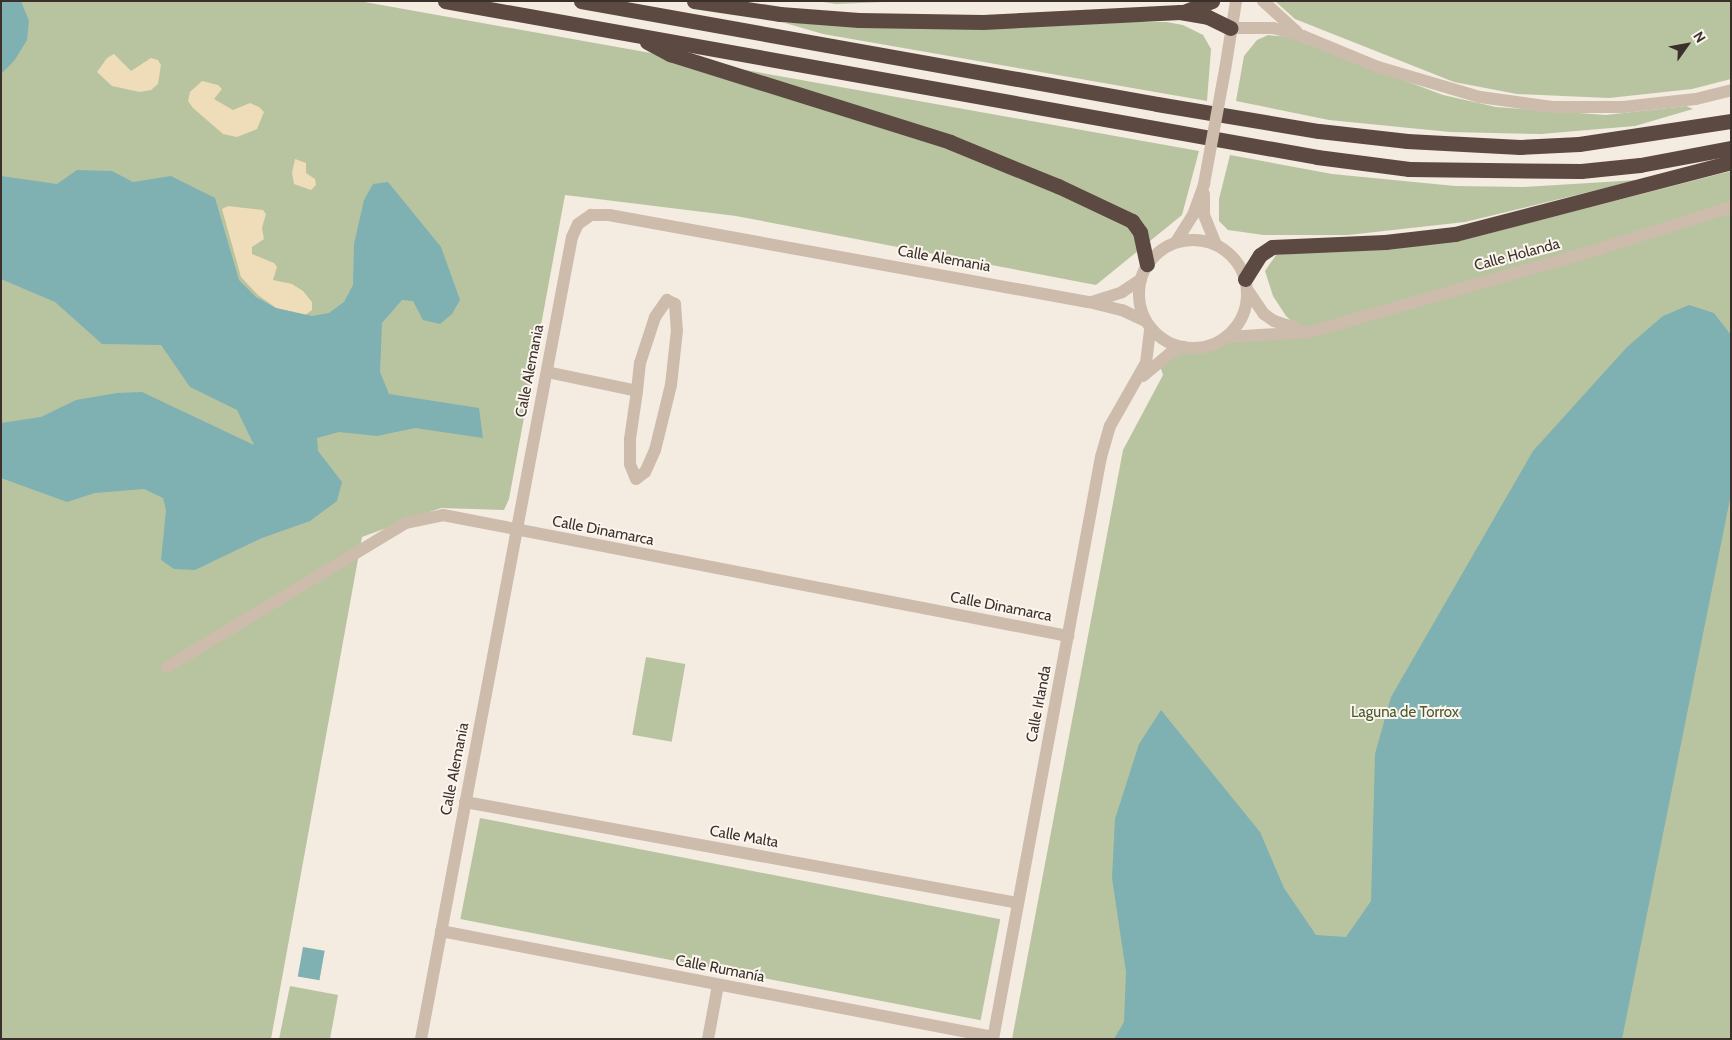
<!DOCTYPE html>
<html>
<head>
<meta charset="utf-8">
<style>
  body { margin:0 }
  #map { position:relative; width:1732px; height:1040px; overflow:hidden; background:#f4ebe1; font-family:Cabin,sans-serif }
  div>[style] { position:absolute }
  .green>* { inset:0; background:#b8c4a0; transform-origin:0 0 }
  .sand>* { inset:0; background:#efdcb8 }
  .water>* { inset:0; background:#7fb0b2; transform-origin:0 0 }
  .minor>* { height:12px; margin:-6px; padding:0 6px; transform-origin:6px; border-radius:6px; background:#cdbbac }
  .tertiary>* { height:12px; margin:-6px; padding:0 6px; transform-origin:6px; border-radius:6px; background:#cdbbac }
  .tertiary>.ring { margin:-6px; padding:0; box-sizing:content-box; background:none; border:12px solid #cdbbac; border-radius:50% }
  .motorway>* { height:15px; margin:-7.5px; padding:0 7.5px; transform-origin:7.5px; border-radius:7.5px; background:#5c4a42 }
  .tertiary-bridge>* { height:12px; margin:-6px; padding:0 6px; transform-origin:6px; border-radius:6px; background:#cdbbac }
  span { translate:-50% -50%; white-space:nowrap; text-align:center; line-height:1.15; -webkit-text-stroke:4px #fbf5ee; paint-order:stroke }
  .street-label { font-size:15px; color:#3b302b }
  .park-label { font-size:15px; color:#4a5a2e }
  .frame { position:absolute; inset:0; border:2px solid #3b302b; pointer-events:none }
  .north { position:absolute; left:1662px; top:20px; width:50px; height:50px; -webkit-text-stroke:4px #fbf5ee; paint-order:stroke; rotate:58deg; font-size:14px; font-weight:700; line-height:20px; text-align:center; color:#3b302b }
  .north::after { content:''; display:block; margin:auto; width:18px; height:22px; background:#3b302b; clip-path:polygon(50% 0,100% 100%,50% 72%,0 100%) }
</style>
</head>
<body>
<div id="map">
  <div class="green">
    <i style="clip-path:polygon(1px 1px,359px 1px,1199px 151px,1182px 215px,1096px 285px,736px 216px,565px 195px,509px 499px,504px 510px,441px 508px,362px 537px,271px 1039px,1px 1039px)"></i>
    <i style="clip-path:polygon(816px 1px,908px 1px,836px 4px)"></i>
    <i style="clip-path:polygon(1275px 1px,1731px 1px,1731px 79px,1692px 89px,1609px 98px,1517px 94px,1454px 82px,1295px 19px)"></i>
    <i style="clip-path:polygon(1166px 22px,1183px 25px,1203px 35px,1211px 49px,1207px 101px,823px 34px,785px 23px)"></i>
    <i style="clip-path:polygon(1268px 35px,1289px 37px,1443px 95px,1496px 107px,1606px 115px,1686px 106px,1693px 109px,1635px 126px,1541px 134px,1450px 132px,1329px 120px,1236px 101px,1244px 56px,1257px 40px)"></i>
    <i style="clip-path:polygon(1230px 155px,1332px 174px,1455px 186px,1522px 187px,1638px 180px,1465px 222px,1348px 235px,1264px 235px,1228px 230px,1219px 221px,1219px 199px)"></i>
    <i style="clip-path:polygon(1731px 171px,1731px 1039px,1012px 1039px,1123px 450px,1163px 375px,1158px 360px,1178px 350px,1208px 343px,1304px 333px,1286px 316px,1273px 296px,1265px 271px,1276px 255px,1463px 240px)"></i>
    <i style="left:646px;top:657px;width:40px;height:79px;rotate:10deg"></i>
    <i style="left:480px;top:818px;width:530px;height:103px;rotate:11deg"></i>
    <i style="clip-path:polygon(290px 986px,338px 995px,330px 1039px,279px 1039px)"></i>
  </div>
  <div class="sand">
    <i style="clip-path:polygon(114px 54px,131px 71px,151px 58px,158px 60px,161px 65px,158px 84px,151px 90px,140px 92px,112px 86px,97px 72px,107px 58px)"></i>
    <i style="clip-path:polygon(202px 81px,218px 85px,222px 89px,214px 99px,233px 110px,250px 103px,259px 107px,264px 112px,257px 129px,237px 137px,223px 134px,193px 108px,188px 101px,190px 92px)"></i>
    <i style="clip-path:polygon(295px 159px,306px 163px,306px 173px,315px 179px,316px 185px,311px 190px,294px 184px,292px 173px)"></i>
    <i style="clip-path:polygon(228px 206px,263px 210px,266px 214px,262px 228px,264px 239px,252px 247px,252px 254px,274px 263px,277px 267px,273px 280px,292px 284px,303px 291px,312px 302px,312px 310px,305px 315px,276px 308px,258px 295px,241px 277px,222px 209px)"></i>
  </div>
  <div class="water">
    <i style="clip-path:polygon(1px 1px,21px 1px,29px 21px,27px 40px,14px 61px,1px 74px)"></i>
    <i style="clip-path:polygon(77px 170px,112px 171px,133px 182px,171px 176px,215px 198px,239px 280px,256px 297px,276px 308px,312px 316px,329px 313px,344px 302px,353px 285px,354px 244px,364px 200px,373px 184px,388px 182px,441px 247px,460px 300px,452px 314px,440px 324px,423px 320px,413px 301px,402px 300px,382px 323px,380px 372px,389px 394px,479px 408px,483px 438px,415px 428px,377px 436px,339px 432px,317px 438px,318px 451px,342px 482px,337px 501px,310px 521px,262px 538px,195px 570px,174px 569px,161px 560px,166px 510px,163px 498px,144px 489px,95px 493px,67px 502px,1px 478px,1px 423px,41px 417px,76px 400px,117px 393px,142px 392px,254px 445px,237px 410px,190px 387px,161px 345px,102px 344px,55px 302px,1px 279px,1px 176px,57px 184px)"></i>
    <i style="clip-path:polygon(1689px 305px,1714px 313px,1731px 335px,1731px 494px,1622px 1039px,1114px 1039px,1124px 1022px,1126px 972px,1112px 878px,1115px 819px,1139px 744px,1161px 710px,1260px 832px,1284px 888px,1316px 935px,1346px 937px,1371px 901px,1375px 754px,1391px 697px,1533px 451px,1627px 347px,1663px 316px)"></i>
    <i style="left:303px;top:947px;width:22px;height:30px;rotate:10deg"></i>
  </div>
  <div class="minor">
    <i style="left:547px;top:372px;width:92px;rotate:11.9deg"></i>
    <i style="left:637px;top:391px;width:28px;rotate:-84deg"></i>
    <i style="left:640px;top:363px;width:48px;rotate:-71.9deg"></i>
    <i style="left:655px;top:317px;width:21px;rotate:-55deg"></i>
    <i style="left:667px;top:300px;width:9px;rotate:27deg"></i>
    <i style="left:675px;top:304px;width:26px;rotate:86deg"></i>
    <i style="left:677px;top:330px;width:55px;rotate:96.2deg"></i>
    <i style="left:671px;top:385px;width:67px;rotate:103.8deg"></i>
    <i style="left:655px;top:450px;width:24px;rotate:114deg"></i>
    <i style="left:645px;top:472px;width:11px;rotate:142deg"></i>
    <i style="left:636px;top:479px;width:16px;rotate:-112deg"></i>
    <i style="left:630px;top:464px;width:25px;rotate:-90deg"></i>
    <i style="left:630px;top:439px;width:49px;rotate:-81.7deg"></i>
    <i style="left:167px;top:667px;width:279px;rotate:-31.1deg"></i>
    <i style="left:406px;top:523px;width:38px;rotate:-12deg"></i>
    <i style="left:443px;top:515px;width:637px;rotate:10.96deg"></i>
    <i style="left:465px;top:802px;width:562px;rotate:10.35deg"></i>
    <i style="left:441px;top:931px;width:562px;rotate:10.87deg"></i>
    <i style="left:708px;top:1039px;width:55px;rotate:-79.5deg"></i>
  </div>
  <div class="tertiary">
    <i style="left:1263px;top:1px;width:46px;rotate:42.4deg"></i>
    <i style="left:1231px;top:28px;width:42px"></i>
    <i style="left:1273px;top:28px;width:31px;rotate:15deg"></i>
    <i style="left:1303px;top:36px;width:81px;rotate:22.5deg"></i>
    <i style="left:1378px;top:67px;width:106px;rotate:16.4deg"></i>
    <i style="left:1480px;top:97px;width:73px;rotate:7.9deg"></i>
    <i style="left:1552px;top:107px;width:71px"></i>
    <i style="left:1623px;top:107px;width:73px;rotate:-6.3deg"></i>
    <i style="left:1696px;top:99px;width:36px;rotate:-14deg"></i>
    <i style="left:1225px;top:70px;width:70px;rotate:-80.9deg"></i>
    <i style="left:1204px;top:194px;width:21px;rotate:90deg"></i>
    <i style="left:1204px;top:215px;width:31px;rotate:68deg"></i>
    <i class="ring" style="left:1139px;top:240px;width:96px;height:96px"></i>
    <i style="left:1176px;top:242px;width:32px;rotate:-58deg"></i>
    <i style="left:1193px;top:215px;width:33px;rotate:-70deg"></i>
    <i style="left:1247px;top:289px;width:30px;rotate:56deg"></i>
    <i style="left:1264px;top:314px;width:12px;rotate:35deg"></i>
    <i style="left:1274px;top:321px;width:25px;rotate:18deg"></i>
    <i style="left:1092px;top:302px;width:32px;rotate:-18deg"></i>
    <i style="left:1122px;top:292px;width:23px;rotate:-34deg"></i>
    <i style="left:1227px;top:337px;width:83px;rotate:-3.4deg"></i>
    <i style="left:1310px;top:332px;width:304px;rotate:-16deg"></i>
    <i style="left:1602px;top:248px;width:135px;rotate:-17.6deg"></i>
    <i style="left:1143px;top:376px;width:34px;rotate:-40deg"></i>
    <i style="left:1169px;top:354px;width:16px;rotate:-27deg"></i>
    <i style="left:421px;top:1039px;width:816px;rotate:-79.34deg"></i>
    <i style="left:572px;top:237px;width:14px;rotate:-65deg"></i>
    <i style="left:578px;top:224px;width:16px;rotate:-35deg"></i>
    <i style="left:591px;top:215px;width:18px"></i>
    <i style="left:609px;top:215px;width:488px;rotate:10.3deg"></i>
    <i style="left:1089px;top:302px;width:34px;rotate:14deg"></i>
    <i style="left:1122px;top:310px;width:26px;rotate:25deg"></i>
    <i style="left:993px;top:1039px;width:592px;rotate:-79.49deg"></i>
    <i style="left:1101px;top:457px;width:32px;rotate:-74deg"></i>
    <i style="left:1110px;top:426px;width:73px;rotate:-60.3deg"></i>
    <i style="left:1146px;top:363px;width:35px;rotate:-83deg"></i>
  </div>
  <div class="motorway">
    <i style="left:445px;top:1px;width:886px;rotate:10.14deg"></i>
    <i style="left:1317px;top:157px;width:93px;rotate:7.4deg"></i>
    <i style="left:1409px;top:169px;width:172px;rotate:0.7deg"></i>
    <i style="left:1581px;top:171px;width:59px;rotate:-5.8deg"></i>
    <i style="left:1640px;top:165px;width:93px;rotate:-10.6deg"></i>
    <i style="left:581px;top:1px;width:585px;rotate:10.14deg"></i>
    <i style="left:1157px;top:104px;width:164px;rotate:9.5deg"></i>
    <i style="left:1319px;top:131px;width:89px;rotate:6.5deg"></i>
    <i style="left:1407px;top:141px;width:113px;rotate:3deg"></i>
    <i style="left:1520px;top:147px;width:59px;rotate:-2.9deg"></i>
    <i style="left:1579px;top:144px;width:154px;rotate:-8.6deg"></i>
    <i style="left:694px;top:1px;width:87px;rotate:8.6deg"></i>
    <i style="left:780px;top:14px;width:79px;rotate:4.3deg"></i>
    <i style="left:859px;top:20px;width:124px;rotate:0.9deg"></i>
    <i style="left:983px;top:22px;width:197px;rotate:-2.9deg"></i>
    <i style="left:1180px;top:12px;width:28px;rotate:10deg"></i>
    <i style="left:1208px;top:17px;width:25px;rotate:26deg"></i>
    <i style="left:1186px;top:11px;width:28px;rotate:-21deg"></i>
    <i style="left:647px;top:42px;width:26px;rotate:28deg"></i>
    <i style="left:670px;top:54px;width:294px;rotate:17.4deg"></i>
    <i style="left:950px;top:142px;width:117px;rotate:22.2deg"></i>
    <i style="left:1058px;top:186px;width:82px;rotate:25.3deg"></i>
    <i style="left:1132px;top:221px;width:14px;rotate:54deg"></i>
    <i style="left:1140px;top:232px;width:33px;rotate:78deg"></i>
    <i style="left:1245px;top:279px;width:28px;rotate:-58deg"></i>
    <i style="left:1260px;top:255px;width:14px;rotate:-34deg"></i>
    <i style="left:1272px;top:247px;width:113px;rotate:-2.5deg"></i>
    <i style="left:1385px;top:242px;width:70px;rotate:-6.5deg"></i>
    <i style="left:1455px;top:234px;width:285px;rotate:-14.6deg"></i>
  </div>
  <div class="tertiary-bridge">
    <i style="left:1204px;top:184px;width:116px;rotate:-79.6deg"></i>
  </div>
  <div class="street-label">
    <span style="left:1517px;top:255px;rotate:-15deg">Calle Holanda</span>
    <span style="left:944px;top:259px;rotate:10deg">Calle Alemania</span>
    <span style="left:530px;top:371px;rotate:-79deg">Calle Alemania</span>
    <span style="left:603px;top:531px;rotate:11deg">Calle Dinamarca</span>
    <span style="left:1001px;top:607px;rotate:11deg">Calle Dinamarca</span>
    <span style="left:1039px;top:704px;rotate:-79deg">Calle Irlanda</span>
    <span style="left:455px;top:769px;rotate:-79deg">Calle Alemania</span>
    <span style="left:744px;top:837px;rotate:10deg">Calle Malta</span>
    <span style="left:720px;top:969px;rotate:11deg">Calle Rumanía</span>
  </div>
  <div class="park-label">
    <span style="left:1405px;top:713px">Laguna de Torrox</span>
  </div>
  <div class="frame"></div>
  <div class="north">N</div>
</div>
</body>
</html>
